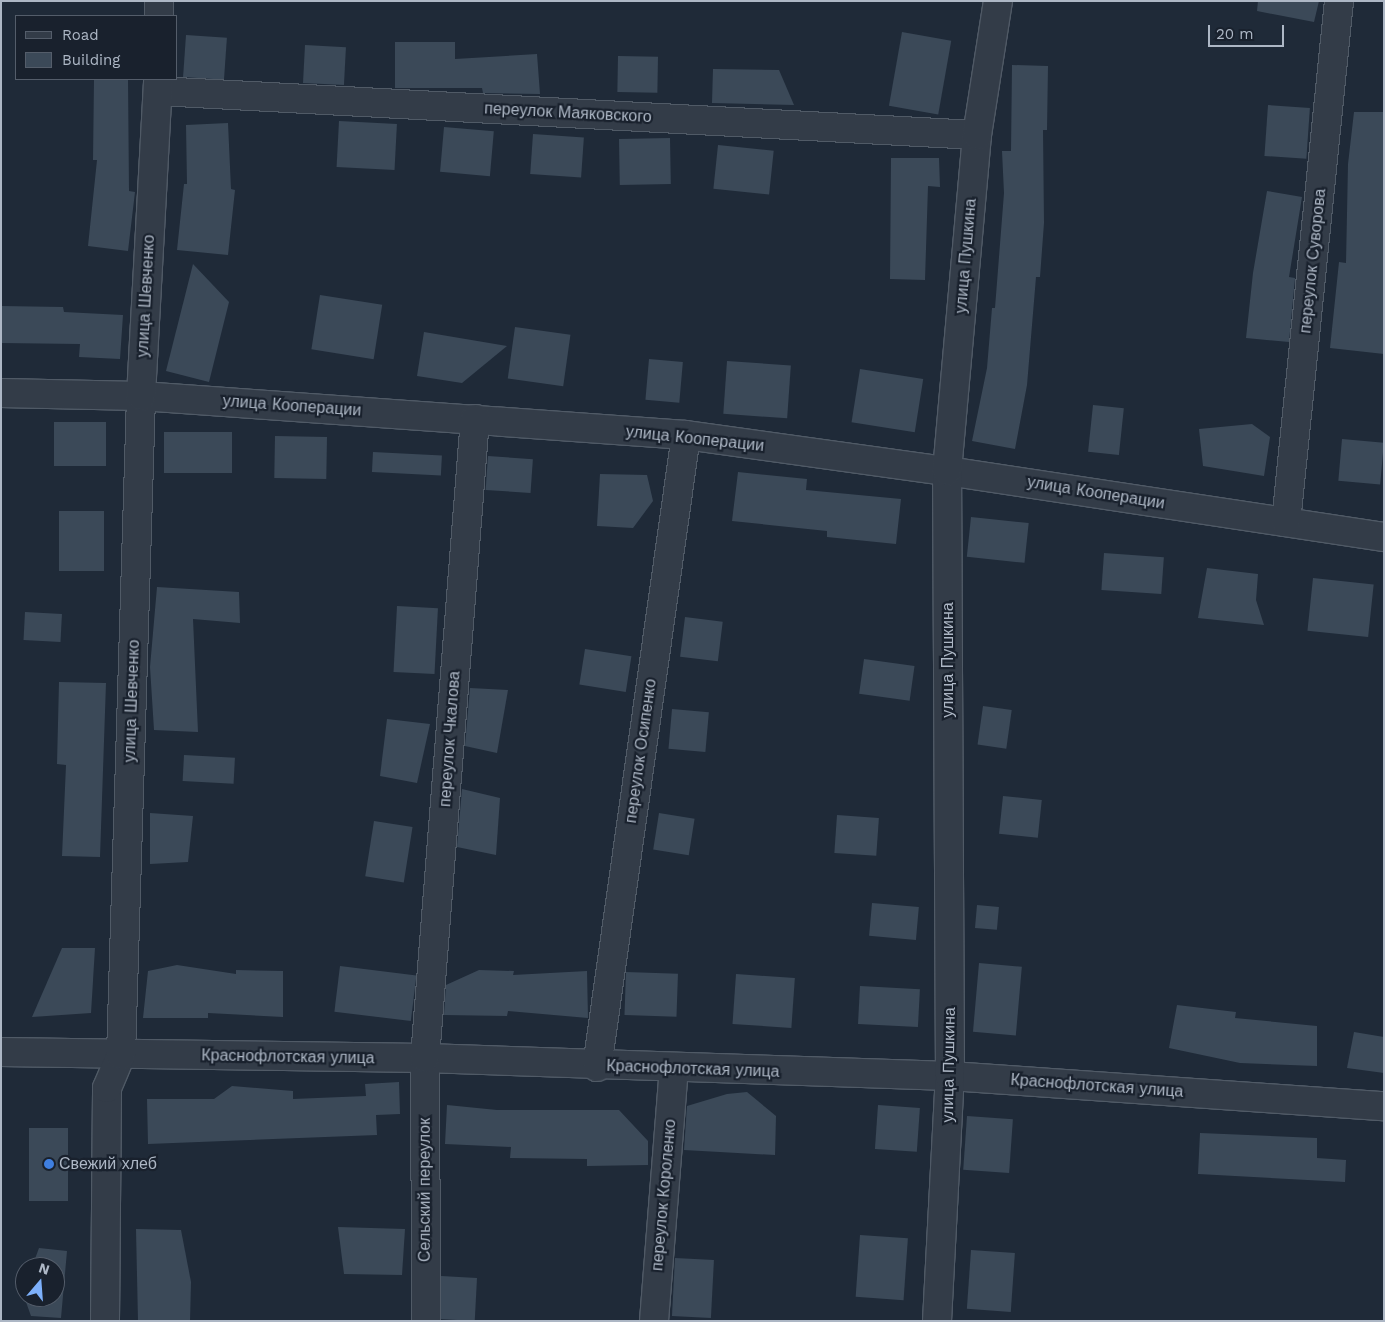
<!DOCTYPE html>
<html>
<head>
<meta charset="utf-8">
<style>
  body { margin:0 }
  #map { position:relative; width:1385px; height:1322px; overflow:hidden; background:#1f2a38; font-family:"Work Sans",sans-serif }
  div>[style] { position:absolute }
  .building>* { inset:0; background:#3b4958; transform-origin:0 0 }
  .roads { filter:drop-shadow(1px 0 #505a66) drop-shadow(-1px 0 #505a66) drop-shadow(0 1px #505a66) drop-shadow(0 -1px #505a66) }
  .minor>* { height:28px; margin:-14px; padding:0 14px; transform-origin:14px; border-radius:14px; background:#333c48 }
  .dots>* { width:14px; height:14px; translate:-50% -50%; box-sizing:border-box; border:2px solid #19212d; border-radius:50% }
  span { translate:-50% -50%; white-space:nowrap; text-align:center; line-height:1.15; -webkit-text-stroke:4.5px #19212d; paint-order:stroke }
  .street-label { font-size:16px; color:#adb7c5 }
  .poi-label { font-size:16px; color:#adb7c5 }
  .left { translate:0 -50%; text-align:left }
  .frame { position:absolute; inset:0; border:2px solid #adb7c5; pointer-events:none }
  .legend { position:absolute; left:15px; top:15px; width:162px; height:65px; box-sizing:border-box; background:#19212d; border:1px solid #545d6a; margin:0; padding:6px 9px; list-style:none; font-size:15px; color:#adb7c5 }
  .legend li { display:flex; align-items:center; gap:10px; height:25px }
  .legend b { width:25px; border:1px solid #545d6a }
  .north { position:absolute; left:15px; top:1257px; width:50px; height:50px; box-sizing:border-box; background:#19212d; border:1px solid #545d6a; border-radius:50%; rotate:18deg; font-size:14px; font-weight:700; line-height:20px; text-align:center; color:#adb7c5 }
  .north::after { content:''; display:block; margin:auto; width:18px; height:22px; background:#7db0fb; clip-path:polygon(50% 0,100% 100%,50% 72%,0 100%) }
  .scale { position:absolute; left:1208px; top:25px; width:76px; height:22px; box-sizing:border-box; border:2px solid #adb7c5; border-top:0; padding-left:6px; font-size:15px; line-height:18px; white-space:nowrap; color:#adb7c5; -webkit-text-stroke:4px #19212d; paint-order:stroke }
</style>
</head>
<body>
<div id="map">
  <div class="building">
    <i style="clip-path:polygon(1258px 1px,1319px 1px,1314px 22px,1257px 11px)"></i>
    <i style="left:902px;top:32px;width:50px;height:75px;rotate:10deg"></i>
    <i style="left:186px;top:35px;width:41px;height:42px;rotate:4deg"></i>
    <i style="clip-path:polygon(395px 42px,455px 42px,455px 59px,537px 54px,540px 94px,483px 93px,482px 88px,395px 88px)"></i>
    <i style="left:305px;top:45px;width:41px;height:38px;rotate:3deg"></i>
    <i style="left:618px;top:56px;width:40px;height:36px;rotate:1deg"></i>
    <i style="clip-path:polygon(1012px 65px,1048px 66px,1047px 130px,1043px 130px,1044px 223px,1040px 277px,1036px 277px,1027px 385px,1015px 449px,972px 441px,987px 368px,992px 308px,995px 308px,1004px 193px,1002px 151px,1011px 151px)"></i>
    <i style="clip-path:polygon(713px 69px,779px 70px,794px 105px,712px 103px)"></i>
    <i style="clip-path:polygon(94px 79px,128px 79px,129px 191px,135px 192px,128px 251px,88px 246px,97px 160px,93px 160px)"></i>
    <i style="left:1268px;top:105px;width:42px;height:51px;rotate:4deg"></i>
    <i style="clip-path:polygon(1354px 112px,1384px 112px,1384px 354px,1330px 348px,1339px 262px,1346px 263px,1348px 164px)"></i>
    <i style="left:339px;top:121px;width:58px;height:46px;rotate:3deg"></i>
    <i style="clip-path:polygon(228px 123px,231px 189px,235px 190px,228px 255px,177px 250px,184px 184px,187px 184px,186px 125px)"></i>
    <i style="left:444px;top:127px;width:50px;height:45px;rotate:5deg"></i>
    <i style="left:533px;top:134px;width:51px;height:40px;rotate:4deg"></i>
    <i style="left:670px;top:138px;width:46px;height:51px;rotate:89deg"></i>
    <i style="left:718px;top:145px;width:56px;height:44px;rotate:6deg"></i>
    <i style="clip-path:polygon(891px 158px,939px 158px,940px 187px,928px 186px,925px 280px,890px 279px)"></i>
    <i style="clip-path:polygon(1267px 191px,1302px 197px,1289px 277px,1295px 278px,1289px 342px,1246px 338px,1253px 273px)"></i>
    <i style="clip-path:polygon(193px 264px,229px 302px,209px 382px,166px 371px)"></i>
    <i style="left:320px;top:295px;width:63px;height:55px;rotate:9deg"></i>
    <i style="clip-path:polygon(1px 306px,63px 307px,64px 312px,123px 315px,120px 359px,79px 357px,80px 344px,1px 343px)"></i>
    <i style="left:515px;top:327px;width:56px;height:52px;rotate:8deg"></i>
    <i style="clip-path:polygon(424px 332px,507px 346px,462px 383px,417px 376px)"></i>
    <i style="left:649px;top:359px;width:34px;height:41px;rotate:5deg"></i>
    <i style="left:727px;top:361px;width:64px;height:53px;rotate:4deg"></i>
    <i style="left:860px;top:369px;width:64px;height:54px;rotate:9deg"></i>
    <i style="left:1093px;top:405px;width:31px;height:47px;rotate:6deg"></i>
    <i style="left:54px;top:422px;width:52px;height:44px"></i>
    <i style="clip-path:polygon(1252px 424px,1270px 437px,1264px 476px,1203px 466px,1199px 429px)"></i>
    <i style="left:164px;top:432px;width:68px;height:41px"></i>
    <i style="left:275px;top:436px;width:52px;height:42px;rotate:1deg"></i>
    <i style="left:1342px;top:439px;width:42px;height:42px;rotate:5deg"></i>
    <i style="left:373px;top:452px;width:69px;height:20px;rotate:3deg"></i>
    <i style="left:488px;top:456px;width:45px;height:34px;rotate:4deg"></i>
    <i style="clip-path:polygon(738px 472px,807px 479px,806px 490px,901px 499px,896px 544px,827px 537px,827px 531px,732px 521px)"></i>
    <i style="clip-path:polygon(600px 474px,647px 475px,653px 501px,633px 528px,597px 526px)"></i>
    <i style="left:104px;top:511px;width:60px;height:45px;rotate:90deg"></i>
    <i style="left:971px;top:517px;width:58px;height:40px;rotate:6deg"></i>
    <i style="left:1104px;top:553px;width:60px;height:37px;rotate:4deg"></i>
    <i style="clip-path:polygon(1207px 568px,1258px 574px,1256px 600px,1264px 625px,1198px 618px)"></i>
    <i style="left:1313px;top:578px;width:61px;height:53px;rotate:6deg"></i>
    <i style="clip-path:polygon(157px 587px,239px 592px,240px 623px,193px 619px,198px 732px,154px 730px,150px 667px)"></i>
    <i style="left:397px;top:606px;width:41px;height:66px;rotate:3deg"></i>
    <i style="left:25px;top:612px;width:37px;height:28px;rotate:3deg"></i>
    <i style="left:685px;top:617px;width:38px;height:40px;rotate:7deg"></i>
    <i style="left:585px;top:649px;width:47px;height:36px;rotate:9deg"></i>
    <i style="left:864px;top:659px;width:51px;height:35px;rotate:8deg"></i>
    <i style="clip-path:polygon(59px 682px,106px 683px,100px 857px,62px 856px,66px 765px,57px 764px)"></i>
    <i style="clip-path:polygon(470px 688px,508px 690px,497px 753px,465px 746px)"></i>
    <i style="left:983px;top:706px;width:29px;height:39px;rotate:8deg"></i>
    <i style="left:672px;top:709px;width:37px;height:40px;rotate:5deg"></i>
    <i style="clip-path:polygon(387px 719px,430px 724px,417px 783px,380px 776px)"></i>
    <i style="left:184px;top:755px;width:51px;height:26px;rotate:3deg"></i>
    <i style="clip-path:polygon(462px 789px,500px 798px,496px 855px,457px 847px)"></i>
    <i style="left:1003px;top:796px;width:39px;height:38px;rotate:6deg"></i>
    <i style="clip-path:polygon(150px 813px,193px 816px,188px 862px,150px 864px)"></i>
    <i style="left:659px;top:813px;width:36px;height:37px;rotate:9deg"></i>
    <i style="left:837px;top:815px;width:42px;height:38px;rotate:4deg"></i>
    <i style="left:374px;top:821px;width:39px;height:56px;rotate:9deg"></i>
    <i style="left:872px;top:903px;width:47px;height:33px;rotate:5deg"></i>
    <i style="left:977px;top:905px;width:22px;height:23px;rotate:5deg"></i>
    <i style="clip-path:polygon(62px 948px,95px 948px,91px 1013px,32px 1017px)"></i>
    <i style="left:979px;top:963px;width:43px;height:69px;rotate:5deg"></i>
    <i style="clip-path:polygon(177px 965px,236px 974px,236px 970px,283px 971px,283px 1017px,208px 1013px,208px 1018px,143px 1018px,148px 971px)"></i>
    <i style="left:340px;top:966px;width:77px;height:46px;rotate:7deg"></i>
    <i style="clip-path:polygon(479px 970px,514px 971px,513px 975px,587px 971px,588px 1018px,508px 1011px,507px 1016px,444px 1015px,446px 985px)"></i>
    <i style="left:626px;top:972px;width:52px;height:43px;rotate:2deg"></i>
    <i style="left:736px;top:974px;width:59px;height:50px;rotate:4deg"></i>
    <i style="left:860px;top:986px;width:60px;height:38px;rotate:3deg"></i>
    <i style="clip-path:polygon(1177px 1005px,1236px 1012px,1235px 1018px,1317px 1026px,1317px 1066px,1240px 1063px,1169px 1048px)"></i>
    <i style="clip-path:polygon(1354px 1032px,1384px 1037px,1384px 1073px,1347px 1068px)"></i>
    <i style="clip-path:polygon(399px 1082px,400px 1114px,376px 1115px,377px 1135px,148px 1144px,147px 1099px,214px 1099px,232px 1086px,293px 1091px,293px 1099px,366px 1096px,365px 1084px)"></i>
    <i style="clip-path:polygon(747px 1092px,776px 1116px,775px 1155px,684px 1150px,687px 1106px,727px 1094px)"></i>
    <i style="clip-path:polygon(447px 1105px,497px 1110px,619px 1110px,648px 1141px,648px 1165px,587px 1166px,587px 1159px,510px 1158px,511px 1147px,445px 1144px)"></i>
    <i style="left:878px;top:1105px;width:42px;height:44px;rotate:4deg"></i>
    <i style="left:967px;top:1116px;width:46px;height:54px;rotate:4deg"></i>
    <i style="left:29px;top:1128px;width:39px;height:73px"></i>
    <i style="clip-path:polygon(1200px 1133px,1317px 1138px,1317px 1158px,1346px 1160px,1345px 1182px,1198px 1174px)"></i>
    <i style="clip-path:polygon(338px 1227px,405px 1229px,402px 1275px,344px 1274px)"></i>
    <i style="clip-path:polygon(136px 1229px,181px 1230px,191px 1282px,190px 1321px,138px 1321px)"></i>
    <i style="left:860px;top:1235px;width:48px;height:62px;rotate:4deg"></i>
    <i style="clip-path:polygon(39px 1248px,67px 1251px,61px 1318px,31px 1316px,22px 1291px,25px 1284px,25px 1297px,55px 1297px,55px 1267px,32px 1267px)"></i>
    <i style="left:971px;top:1250px;width:44px;height:59px;rotate:4deg"></i>
    <i style="left:675px;top:1258px;width:39px;height:58px;rotate:3deg"></i>
    <i style="left:477px;top:1278px;width:43px;height:36px;rotate:93deg"></i>
  </div>
  <div class="roads">
    <div class="minor">
      <i style="left:159px;top:16px;width:15px;rotate:-90deg"></i>
      <i style="left:158px;top:91px;width:820px;rotate:3.08deg"></i>
      <i style="left:1px;top:393px;width:140px;rotate:1.2deg"></i>
      <i style="left:141px;top:396px;width:546px;rotate:4.09deg"></i>
      <i style="left:686px;top:435px;width:263px;rotate:7.9deg"></i>
      <i style="left:947px;top:471px;width:442px;rotate:8.6deg"></i>
      <i style="left:1286px;top:522px;width:524px;rotate:-84.19deg"></i>
      <i style="left:1px;top:1052px;width:424px;rotate:0.8deg"></i>
      <i style="left:425px;top:1058px;width:525px;rotate:1.96deg"></i>
      <i style="left:950px;top:1076px;width:435px;rotate:4deg"></i>
      <i style="left:597px;top:1067px;width:638px;rotate:-81.98deg"></i>
      <i style="left:105px;top:1321px;width:233px;rotate:-89.5deg"></i>
      <i style="left:107px;top:1088px;width:36px;rotate:-67deg"></i>
      <i style="left:121px;top:1055px;width:659px;rotate:-88.26deg"></i>
      <i style="left:141px;top:396px;width:317px;rotate:-86.9deg"></i>
      <i style="left:426px;top:1321px;width:263px;rotate:-90.2deg"></i>
      <i style="left:425px;top:1058px;width:641px;rotate:-85.53deg"></i>
      <i style="left:654px;top:1321px;width:253px;rotate:-85.5deg"></i>
      <i style="left:937px;top:1321px;width:245px;rotate:-87deg"></i>
      <i style="left:950px;top:1076px;width:605px;rotate:-90.28deg"></i>
      <i style="left:947px;top:471px;width:337px;rotate:-84.9deg"></i>
      <i style="left:977px;top:135px;width:136px;rotate:-81.1deg"></i>
    </div>
  </div>
  <div class="dots">
    <i style="left:49px;top:1164px;background:#3f7fe0"></i>
  </div>
  <div class="street-label">
    <span style="left:568px;top:113px;rotate:3deg">переулок Маяковского</span>
    <span style="left:966px;top:256px;rotate:-85deg">улица Пушкина</span>
    <span style="left:1313px;top:261px;rotate:-84deg">переулок Суворова</span>
    <span style="left:146px;top:296px;rotate:-87deg">улица Шевченко</span>
    <span style="left:292px;top:406px;rotate:4deg">улица Кооперации</span>
    <span style="left:695px;top:439px;rotate:6deg">улица Кооперации</span>
    <span style="left:1096px;top:493px;rotate:9deg">улица Кооперации</span>
    <span style="left:948px;top:660px;rotate:-90deg">улица Пушкина</span>
    <span style="left:132px;top:701px;rotate:-88deg">улица Шевченко</span>
    <span style="left:450px;top:739px;rotate:-86deg">переулок Чкалова</span>
    <span style="left:641px;top:751px;rotate:-82deg">переулок Осипенко</span>
    <span style="left:288px;top:1057px;rotate:1deg">Краснофлотская улица</span>
    <span style="left:949px;top:1065px;rotate:-89deg">улица Пушкина</span>
    <span style="left:693px;top:1069px;rotate:2deg">Краснофлотская улица</span>
    <span style="left:1097px;top:1086px;rotate:4deg">Краснофлотская улица</span>
    <span style="left:425px;top:1190px;rotate:-90deg">Сельский переулок</span>
    <span style="left:664px;top:1195px;rotate:-85deg">переулок Короленко</span>
  </div>
  <div class="poi-label">
    <span class="left" style="left:59px;top:1164px">Свежий хлеб</span>
  </div>
  <div class="frame"></div>
  <ul class="legend">
  <li><b style="height:6px;background:#333c48"></b>Road</li>
  <li><b style="height:14px;background:#3b4958"></b>Building</li>
  </ul>
  <div class="north">N</div>
  <div class="scale">20 m</div>
</div>
</body>
</html>
